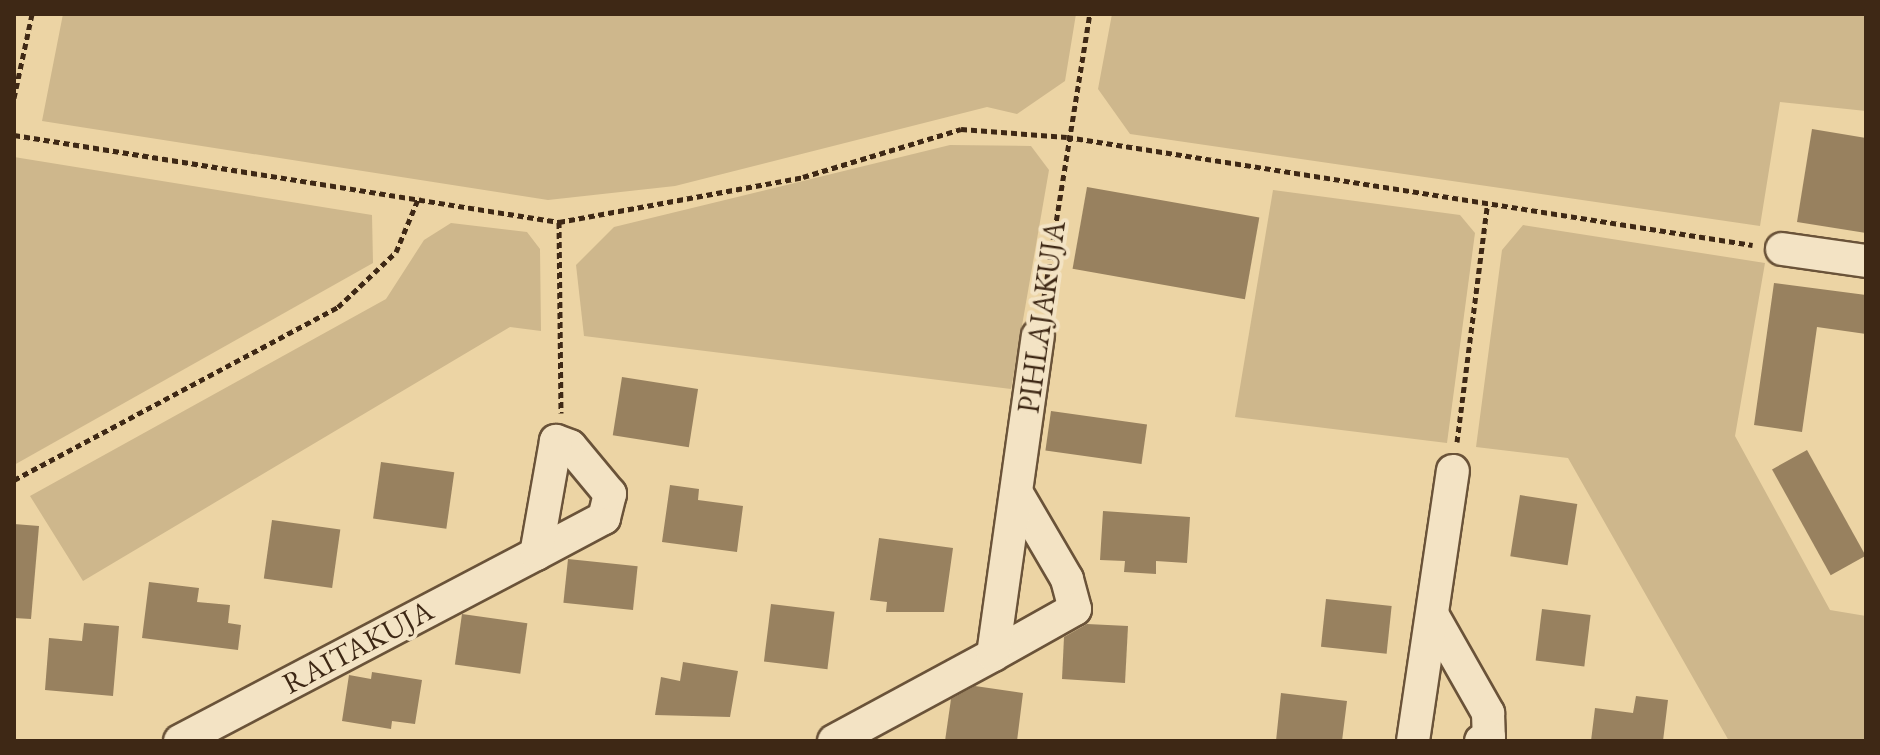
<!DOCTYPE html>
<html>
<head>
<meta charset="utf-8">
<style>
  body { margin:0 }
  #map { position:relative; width:1880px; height:755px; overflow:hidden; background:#ecd4a4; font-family:"EB Garamond",serif }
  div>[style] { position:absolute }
  .green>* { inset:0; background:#ceb78c }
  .building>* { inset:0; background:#98815f; transform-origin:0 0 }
  .path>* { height:5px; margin-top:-2.5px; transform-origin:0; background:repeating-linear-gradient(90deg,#3e2815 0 6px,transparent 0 10px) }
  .roads { filter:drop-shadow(2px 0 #6a5339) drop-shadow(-2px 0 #6a5339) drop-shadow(0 2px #6a5339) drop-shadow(0 -2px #6a5339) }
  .minor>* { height:32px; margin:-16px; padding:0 16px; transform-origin:16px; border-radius:16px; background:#f3e3c4 }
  span { translate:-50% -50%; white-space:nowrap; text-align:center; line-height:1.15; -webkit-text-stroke:8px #f3e3c4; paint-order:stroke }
  .street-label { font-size:30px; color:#3e2815 }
  .frame { position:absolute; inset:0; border:16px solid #3e2815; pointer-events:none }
</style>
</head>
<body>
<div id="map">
  <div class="green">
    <i style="clip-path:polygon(63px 14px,1076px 14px,1065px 81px,1017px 114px,987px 107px,675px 186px,548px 200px,42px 121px)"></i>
    <i style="clip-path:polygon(1112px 14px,1866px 14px,1866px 111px,1780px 102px,1760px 226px,1130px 134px,1098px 89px)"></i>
    <i style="clip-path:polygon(950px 145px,1031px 146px,1049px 170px,1011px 389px,584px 336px,576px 265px,614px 227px)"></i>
    <i style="clip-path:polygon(14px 157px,372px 215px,373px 263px,14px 465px)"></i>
    <i style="clip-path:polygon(1273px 190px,1460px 215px,1475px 233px,1447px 443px,1235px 417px)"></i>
    <i style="clip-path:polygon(451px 223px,527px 232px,540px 249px,541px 331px,510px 327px,83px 581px,30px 496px,386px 299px,424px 240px)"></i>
    <i style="clip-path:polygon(1523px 225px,1765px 263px,1735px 436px,1830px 610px,1866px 616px,1866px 741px,1729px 741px,1568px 458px,1476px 447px,1502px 250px)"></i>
  </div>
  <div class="building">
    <i style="clip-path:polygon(1812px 129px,1866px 138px,1866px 233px,1797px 222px)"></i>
    <i style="left:1087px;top:187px;width:175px;height:83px;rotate:10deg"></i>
    <i style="clip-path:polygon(1774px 283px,1866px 295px,1866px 334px,1817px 327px,1802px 432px,1754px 425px)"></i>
    <i style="left:622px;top:377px;width:77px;height:59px;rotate:9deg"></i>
    <i style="left:1051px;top:411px;width:97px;height:40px;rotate:8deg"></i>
    <i style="left:1807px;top:450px;width:121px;height:40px;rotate:61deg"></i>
    <i style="left:381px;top:462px;width:74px;height:57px;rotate:8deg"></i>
    <i style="clip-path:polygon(670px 485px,699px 489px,698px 500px,743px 506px,737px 552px,662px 542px)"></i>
    <i style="left:1520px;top:495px;width:58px;height:62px;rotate:9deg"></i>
    <i style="clip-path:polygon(1103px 511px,1190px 517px,1187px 563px,1156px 561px,1156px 574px,1124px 572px,1125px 561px,1100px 560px)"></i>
    <i style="left:272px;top:520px;width:69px;height:59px;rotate:8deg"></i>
    <i style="clip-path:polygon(14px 524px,39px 526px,31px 619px,14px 618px)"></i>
    <i style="clip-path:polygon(879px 538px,953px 548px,944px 612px,886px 612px,887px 602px,870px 600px)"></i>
    <i style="left:568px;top:559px;width:70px;height:44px;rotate:6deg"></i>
    <i style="clip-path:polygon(149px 582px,199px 588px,197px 602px,230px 605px,228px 623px,241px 625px,238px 650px,142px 638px)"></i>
    <i style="left:1326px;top:599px;width:66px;height:48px;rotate:6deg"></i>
    <i style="left:771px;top:604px;width:64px;height:58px;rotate:7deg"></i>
    <i style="left:1542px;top:609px;width:49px;height:52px;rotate:7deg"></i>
    <i style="left:462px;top:614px;width:66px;height:51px;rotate:8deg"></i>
    <i style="clip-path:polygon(84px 623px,119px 626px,113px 696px,45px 690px,49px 638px,82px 641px)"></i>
    <i style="clip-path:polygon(1087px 624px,1128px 626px,1125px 683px,1062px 679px,1064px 637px)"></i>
    <i style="clip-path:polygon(683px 662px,738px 671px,730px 717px,655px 715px,661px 677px,680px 681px)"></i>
    <i style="clip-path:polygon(372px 672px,422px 680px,415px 724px,392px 721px,391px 729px,342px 721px,349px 675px,371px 679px)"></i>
    <i style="clip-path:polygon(975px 686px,1023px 693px,1017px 741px,945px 741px,951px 699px)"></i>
    <i style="clip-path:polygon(1281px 693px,1347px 701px,1342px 741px,1276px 741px)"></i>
    <i style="clip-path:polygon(1636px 696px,1668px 700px,1663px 741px,1591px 741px,1595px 708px,1633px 713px)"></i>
  </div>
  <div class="path">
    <i style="left:14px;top:98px;width:86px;rotate:-77.9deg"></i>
    <i style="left:14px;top:135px;width:552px;rotate:9.07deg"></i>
    <i style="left:559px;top:222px;width:248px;rotate:-10.4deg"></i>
    <i style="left:803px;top:177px;width:165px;rotate:-16.9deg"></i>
    <i style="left:961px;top:129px;width:106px;rotate:4.3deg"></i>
    <i style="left:1067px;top:137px;width:694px;rotate:8.95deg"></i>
    <i style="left:559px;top:222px;width:191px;rotate:89.4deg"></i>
    <i style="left:1042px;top:309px;width:299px;rotate:-80.8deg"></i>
    <i style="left:1457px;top:442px;width:237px;rotate:-82.7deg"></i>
    <i style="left:14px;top:480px;width:367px;rotate:-28.1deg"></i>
    <i style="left:338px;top:307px;width:80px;rotate:-43.5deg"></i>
    <i style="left:396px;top:252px;width:60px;rotate:-67.3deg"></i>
  </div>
  <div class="roads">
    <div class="minor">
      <i style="left:1782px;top:249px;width:85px;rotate:8.1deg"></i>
      <i style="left:1433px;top:616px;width:112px;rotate:60.4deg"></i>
      <i style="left:1488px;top:713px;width:24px;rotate:88deg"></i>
      <i style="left:1489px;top:737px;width:9px;rotate:153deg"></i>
      <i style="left:993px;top:655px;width:94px;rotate:-29.3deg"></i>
      <i style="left:1075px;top:609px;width:31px;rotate:-105deg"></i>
      <i style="left:1067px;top:579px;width:95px;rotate:-120.3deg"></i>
      <i style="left:180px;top:741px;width:402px;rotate:-27.7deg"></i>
      <i style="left:536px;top:554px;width:77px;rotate:-27.9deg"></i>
      <i style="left:604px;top:518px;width:25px;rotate:-76deg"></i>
      <i style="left:610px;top:494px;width:62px;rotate:-129.8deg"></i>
      <i style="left:570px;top:446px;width:15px;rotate:-160deg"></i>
      <i style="left:556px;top:441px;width:115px;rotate:100deg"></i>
      <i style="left:834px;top:741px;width:181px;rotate:-28.4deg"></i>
      <i style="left:993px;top:655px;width:322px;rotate:-82deg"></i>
      <i style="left:1413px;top:741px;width:273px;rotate:-81.6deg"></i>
    </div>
  </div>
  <div class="street-label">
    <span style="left:1042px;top:317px;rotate:-82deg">PIHLAJAKUJA</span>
    <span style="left:358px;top:647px;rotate:-28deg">RAITAKUJA</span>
  </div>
  <div class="frame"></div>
</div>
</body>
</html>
